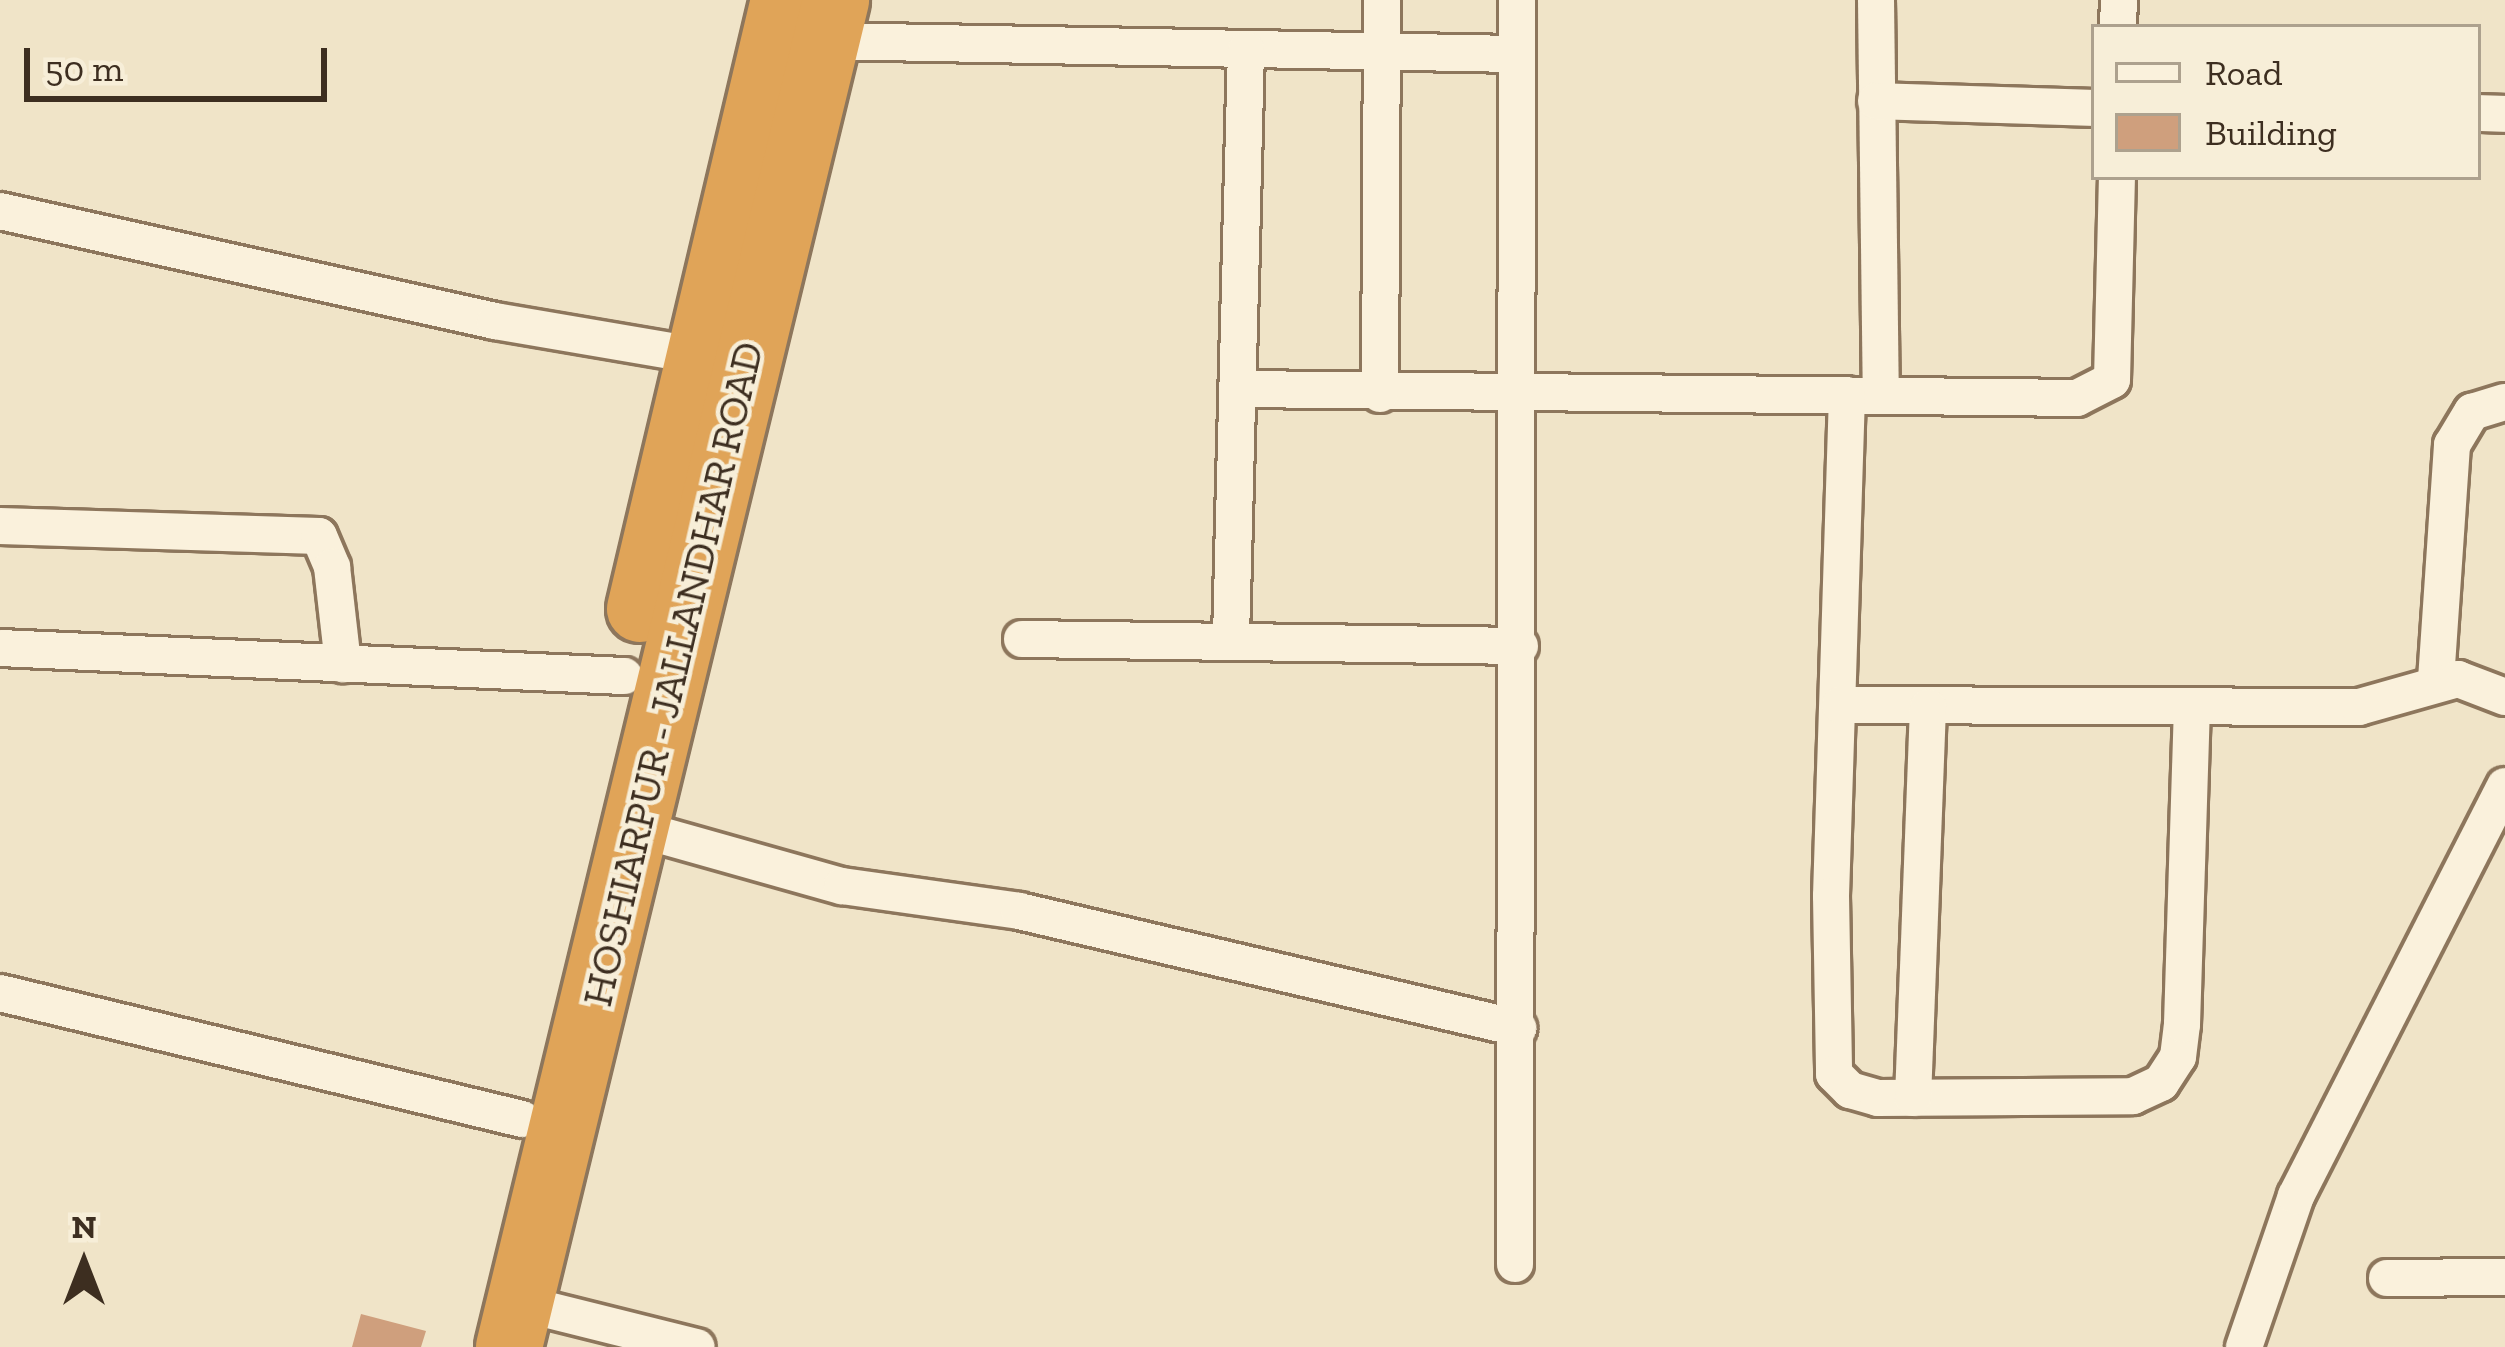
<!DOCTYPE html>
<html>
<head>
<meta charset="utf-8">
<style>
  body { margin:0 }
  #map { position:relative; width:2505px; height:1347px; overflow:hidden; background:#f0e4c8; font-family:"Zilla Slab",serif }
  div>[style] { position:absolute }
  .building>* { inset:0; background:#cf9f7d }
  .roads { filter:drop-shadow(3px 0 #8d765c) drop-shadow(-3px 0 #8d765c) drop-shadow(0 3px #8d765c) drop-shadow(0 -3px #8d765c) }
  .street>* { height:36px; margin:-18px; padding:0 18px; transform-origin:18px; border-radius:18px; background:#faf1dc }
  .highway>* { height:66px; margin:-33px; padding:0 33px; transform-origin:33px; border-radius:33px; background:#e0a458 }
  span { translate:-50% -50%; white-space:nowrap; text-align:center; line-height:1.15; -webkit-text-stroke:9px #f7eed8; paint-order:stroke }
  .street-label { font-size:42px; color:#3d2e20 }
  .legend { position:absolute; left:2091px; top:24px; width:390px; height:156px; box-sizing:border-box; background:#f7eed8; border:3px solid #ada18e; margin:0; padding:15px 21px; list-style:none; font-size:36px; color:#3d2e20 }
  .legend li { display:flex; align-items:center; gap:24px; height:60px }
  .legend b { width:60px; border:3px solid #ada18e }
  .north { position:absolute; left:24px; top:1203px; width:120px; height:120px; -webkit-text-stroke:9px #f7eed8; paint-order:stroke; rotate:0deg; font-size:33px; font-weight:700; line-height:48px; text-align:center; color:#3d2e20 }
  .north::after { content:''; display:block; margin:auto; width:42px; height:54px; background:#3d2e20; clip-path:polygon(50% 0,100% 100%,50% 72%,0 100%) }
  .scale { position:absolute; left:24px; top:48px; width:303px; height:54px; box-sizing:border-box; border:6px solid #3d2e20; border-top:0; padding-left:15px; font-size:36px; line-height:42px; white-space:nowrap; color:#3d2e20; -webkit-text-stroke:9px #f7eed8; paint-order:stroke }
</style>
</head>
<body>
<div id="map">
  <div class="building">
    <i style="clip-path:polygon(361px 1314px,426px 1331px,421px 1347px,352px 1347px)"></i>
  </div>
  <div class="roads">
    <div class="street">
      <i style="left:1876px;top:0;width:395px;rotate:89.3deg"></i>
      <i style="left:2118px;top:27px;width:27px;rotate:-88deg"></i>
      <i style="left:826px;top:41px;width:691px;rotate:1.08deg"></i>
      <i style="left:1876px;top:101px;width:218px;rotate:1.8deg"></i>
      <i style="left:2478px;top:113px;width:27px;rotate:2deg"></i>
      <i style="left:0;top:211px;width:507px;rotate:12.53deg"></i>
      <i style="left:495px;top:321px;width:208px;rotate:9.7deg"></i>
      <i style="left:1238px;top:389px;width:839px;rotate:0.61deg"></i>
      <i style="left:2077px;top:398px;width:39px;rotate:-27deg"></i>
      <i style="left:2112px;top:380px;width:203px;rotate:-88.6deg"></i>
      <i style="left:1380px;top:394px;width:394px;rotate:-89.7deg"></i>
      <i style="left:1847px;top:395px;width:501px;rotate:91.83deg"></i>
      <i style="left:1831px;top:896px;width:178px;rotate:89deg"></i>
      <i style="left:1834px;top:1074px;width:23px;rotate:45deg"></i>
      <i style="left:1850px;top:1090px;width:29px;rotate:16deg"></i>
      <i style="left:1878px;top:1098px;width:255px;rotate:-0.4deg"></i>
      <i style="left:2133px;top:1096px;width:31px;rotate:-25deg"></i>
      <i style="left:2161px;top:1083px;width:31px;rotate:-57deg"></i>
      <i style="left:2178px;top:1057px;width:33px;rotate:-83deg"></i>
      <i style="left:2182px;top:1024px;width:313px;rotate:-88.2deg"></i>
      <i style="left:0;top:526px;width:319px;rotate:1.8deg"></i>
      <i style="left:319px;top:536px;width:34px;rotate:67deg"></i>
      <i style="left:332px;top:567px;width:98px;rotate:83.5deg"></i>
      <i style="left:1231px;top:638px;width:588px;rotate:-88.54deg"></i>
      <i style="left:1022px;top:639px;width:498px;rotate:0.8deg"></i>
      <i style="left:0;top:648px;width:625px;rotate:2.57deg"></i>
      <i style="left:2436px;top:680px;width:236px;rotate:-86.1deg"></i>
      <i style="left:2452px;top:445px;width:39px;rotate:-59deg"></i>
      <i style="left:2472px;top:412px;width:34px;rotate:-17deg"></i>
      <i style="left:1840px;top:705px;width:519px;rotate:0.22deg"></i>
      <i style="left:2359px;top:707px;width:103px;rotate:-15.8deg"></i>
      <i style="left:2458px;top:679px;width:50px;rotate:21deg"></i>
      <i style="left:635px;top:828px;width:215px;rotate:15.7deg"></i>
      <i style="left:842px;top:886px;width:179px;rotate:8deg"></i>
      <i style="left:1019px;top:911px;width:513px;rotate:13.2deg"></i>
      <i style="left:0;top:993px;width:537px;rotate:13.57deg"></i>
      <i style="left:1913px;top:1098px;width:391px;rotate:-87.8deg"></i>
      <i style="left:1515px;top:1264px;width:1264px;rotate:-89.91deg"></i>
      <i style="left:2387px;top:1278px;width:118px;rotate:-0.5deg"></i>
      <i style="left:520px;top:1303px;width:182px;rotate:14deg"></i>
      <i style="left:2244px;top:1347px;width:160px;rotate:-71deg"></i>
      <i style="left:2296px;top:1196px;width:460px;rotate:-63deg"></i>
    </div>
    <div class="highway">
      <i style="left:640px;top:609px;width:626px;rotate:-76.7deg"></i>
      <i style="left:509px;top:1347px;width:1386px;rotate:-76.35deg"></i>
    </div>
  </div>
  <div class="street-label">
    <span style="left:673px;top:674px;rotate:-77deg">HOSHIARPUR - JALLANDHAR ROAD</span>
  </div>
  <ul class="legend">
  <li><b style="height:15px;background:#faf1dc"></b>Road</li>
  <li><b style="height:33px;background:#cf9f7d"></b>Building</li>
  </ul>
  <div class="north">N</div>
  <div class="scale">50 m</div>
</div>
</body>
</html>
